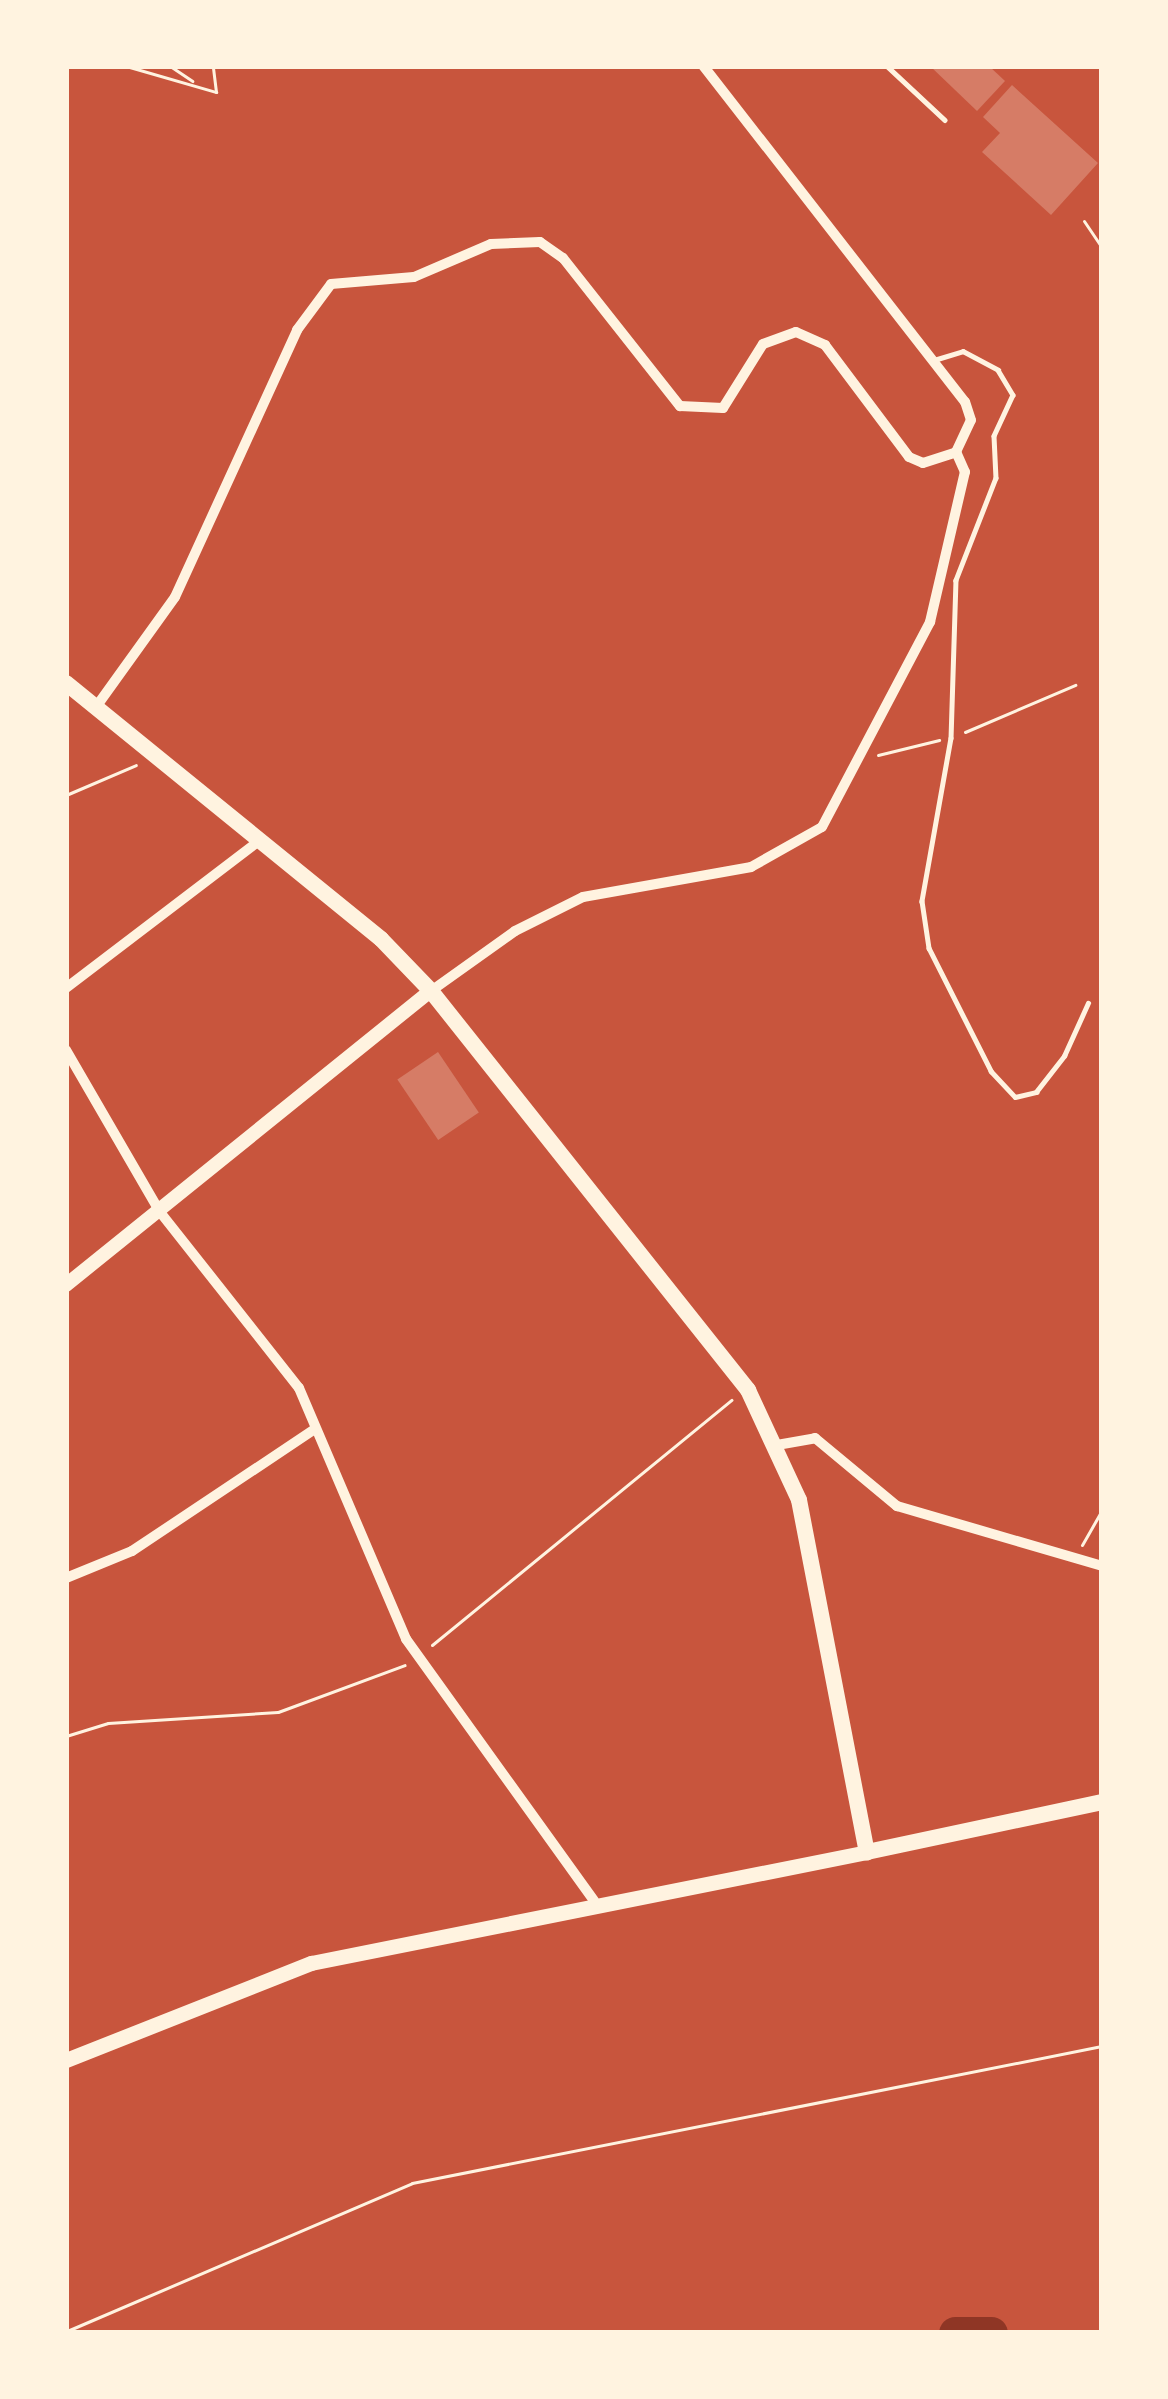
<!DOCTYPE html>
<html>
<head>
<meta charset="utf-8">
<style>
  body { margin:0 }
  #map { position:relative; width:1168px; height:2399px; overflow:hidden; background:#c8553d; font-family:"Noto Sans",sans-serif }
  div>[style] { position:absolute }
  .river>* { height:33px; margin:-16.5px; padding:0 16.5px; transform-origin:16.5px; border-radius:16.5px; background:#8f3625 }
  .building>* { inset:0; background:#d67c66; transform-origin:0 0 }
  .path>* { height:3px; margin:-1.5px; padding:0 1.5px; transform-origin:1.5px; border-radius:1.5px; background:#fff3e0 }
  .service>* { height:4.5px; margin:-2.25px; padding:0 2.25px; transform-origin:2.25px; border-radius:2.25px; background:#fff3e0 }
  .minor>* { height:10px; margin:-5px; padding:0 5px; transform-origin:5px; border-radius:5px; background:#fff3e0 }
  .tertiary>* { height:14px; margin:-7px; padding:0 7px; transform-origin:7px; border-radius:7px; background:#fff3e0 }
  .secondary>* { height:15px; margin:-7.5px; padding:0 7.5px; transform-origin:7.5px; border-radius:7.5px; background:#fff3e0 }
  .primary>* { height:16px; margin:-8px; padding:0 8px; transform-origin:8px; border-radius:8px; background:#fff3e0 }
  span { translate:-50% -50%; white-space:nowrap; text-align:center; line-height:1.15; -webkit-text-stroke:9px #fff3e0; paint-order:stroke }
  .frame { position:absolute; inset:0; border:69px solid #fff3e0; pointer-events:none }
</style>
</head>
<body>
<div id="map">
  <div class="river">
    <i style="left:955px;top:2333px;width:36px"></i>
  </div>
  <div class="building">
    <i style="clip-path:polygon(930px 66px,989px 66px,1005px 81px,977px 111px)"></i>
    <i style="clip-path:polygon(1012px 85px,1098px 163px,1051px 215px,982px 152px,1000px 133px,983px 117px)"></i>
    <i style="left:438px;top:1052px;width:73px;height:49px;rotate:56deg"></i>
  </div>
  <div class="path">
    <i style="left:126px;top:66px;width:94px;rotate:16.1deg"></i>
    <i style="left:216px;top:92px;width:26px;rotate:-97deg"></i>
    <i style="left:170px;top:66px;width:27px;rotate:34deg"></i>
    <i style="left:1084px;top:221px;width:32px;rotate:56deg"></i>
    <i style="left:965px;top:732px;width:120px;rotate:-23.1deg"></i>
    <i style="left:878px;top:755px;width:63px;rotate:-13.8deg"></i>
    <i style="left:66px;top:795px;width:76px;rotate:-23.2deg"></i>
    <i style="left:1082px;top:1545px;width:40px;rotate:-60.3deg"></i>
    <i style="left:432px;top:1645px;width:387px;rotate:-39.3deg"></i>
    <i style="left:66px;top:1736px;width:44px;rotate:-17.2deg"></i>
    <i style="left:108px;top:1723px;width:170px;rotate:-3.7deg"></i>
    <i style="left:278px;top:1712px;width:135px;rotate:-20.3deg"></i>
    <i style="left:67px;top:2331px;width:375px;rotate:-23.2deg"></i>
    <i style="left:412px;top:2183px;width:703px;rotate:-11.23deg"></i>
  </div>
  <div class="service">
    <i style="left:887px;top:66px;width:79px;rotate:43deg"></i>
    <i style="left:934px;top:360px;width:30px;rotate:-17deg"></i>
    <i style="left:963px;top:351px;width:40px;rotate:28deg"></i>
    <i style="left:998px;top:370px;width:29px;rotate:59deg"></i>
    <i style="left:1013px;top:395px;width:45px;rotate:114.9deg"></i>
    <i style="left:994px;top:436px;width:42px;rotate:87.3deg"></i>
    <i style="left:996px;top:478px;width:110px;rotate:111.4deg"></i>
    <i style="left:956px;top:580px;width:158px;rotate:91.8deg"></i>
    <i style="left:951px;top:738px;width:166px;rotate:100.1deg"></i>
    <i style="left:922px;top:901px;width:48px;rotate:81.5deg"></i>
    <i style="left:929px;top:948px;width:138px;rotate:63.2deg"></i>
    <i style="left:991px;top:1071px;width:35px;rotate:47deg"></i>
    <i style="left:1015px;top:1097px;width:22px;rotate:-13deg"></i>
    <i style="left:1036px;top:1092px;width:46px;rotate:-52.1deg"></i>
    <i style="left:1064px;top:1056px;width:58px;rotate:-65.6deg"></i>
  </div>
  <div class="minor">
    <i style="left:96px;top:707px;width:135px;rotate:-54.3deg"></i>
    <i style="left:175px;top:597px;width:294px;rotate:-65.4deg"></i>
    <i style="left:297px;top:330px;width:57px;rotate:-53.5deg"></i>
    <i style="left:331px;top:284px;width:83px;rotate:-4.8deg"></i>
    <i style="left:414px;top:277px;width:84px;rotate:-23.2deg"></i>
    <i style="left:491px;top:244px;width:49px;rotate:-2.3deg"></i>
    <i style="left:540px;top:242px;width:28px;rotate:35deg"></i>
    <i style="left:563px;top:258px;width:189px;rotate:51.7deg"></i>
    <i style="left:680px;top:406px;width:43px;rotate:2.7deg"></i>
    <i style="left:723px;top:408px;width:75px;rotate:-58deg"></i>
    <i style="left:763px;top:344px;width:35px;rotate:-20deg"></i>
    <i style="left:796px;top:332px;width:32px;rotate:24deg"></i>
    <i style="left:825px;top:345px;width:140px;rotate:53.1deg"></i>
    <i style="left:909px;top:457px;width:15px;rotate:23deg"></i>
    <i style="left:923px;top:463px;width:35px;rotate:-18deg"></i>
    <i style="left:956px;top:452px;width:35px;rotate:-65deg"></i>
    <i style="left:971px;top:420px;width:19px;rotate:-108deg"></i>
    <i style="left:965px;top:402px;width:426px;rotate:-127.9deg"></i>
    <i style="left:66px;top:988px;width:244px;rotate:-37.3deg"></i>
    <i style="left:431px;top:991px;width:103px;rotate:-35.5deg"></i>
    <i style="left:515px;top:931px;width:76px;rotate:-26.6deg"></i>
    <i style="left:583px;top:897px;width:171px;rotate:-10.1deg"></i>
    <i style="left:751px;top:867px;width:81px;rotate:-29.4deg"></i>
    <i style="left:822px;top:827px;width:232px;rotate:-62.2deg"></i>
    <i style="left:930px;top:622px;width:154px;rotate:-76.9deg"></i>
    <i style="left:965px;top:472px;width:22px;rotate:-114deg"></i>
    <i style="left:66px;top:1050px;width:187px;rotate:59.9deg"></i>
    <i style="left:160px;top:1212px;width:224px;rotate:51.7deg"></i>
    <i style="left:299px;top:1388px;width:273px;rotate:66.9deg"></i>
    <i style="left:406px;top:1639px;width:322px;rotate:54.3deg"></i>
    <i style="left:777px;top:1445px;width:39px;rotate:-10deg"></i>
    <i style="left:815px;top:1438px;width:107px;rotate:39.7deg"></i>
    <i style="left:897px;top:1506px;width:214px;rotate:16.3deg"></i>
    <i style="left:66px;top:1578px;width:71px;rotate:-22.2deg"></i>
    <i style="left:132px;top:1551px;width:220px;rotate:-33.7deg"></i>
  </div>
  <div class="tertiary">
    <i style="left:66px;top:1285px;width:469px;rotate:-38.9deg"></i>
  </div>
  <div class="secondary">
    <i style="left:66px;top:2060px;width:264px;rotate:-21.6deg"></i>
    <i style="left:311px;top:1963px;width:567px;rotate:-11.29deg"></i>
  </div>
  <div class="primary">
    <i style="left:66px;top:683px;width:406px;rotate:39.1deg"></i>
    <i style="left:381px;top:939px;width:72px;rotate:46.1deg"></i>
    <i style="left:431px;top:991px;width:510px;rotate:51.53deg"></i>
    <i style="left:748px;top:1390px;width:121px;rotate:65.1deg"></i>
    <i style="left:799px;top:1500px;width:359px;rotate:79.1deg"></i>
    <i style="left:867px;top:1852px;width:240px;rotate:-12deg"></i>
  </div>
  <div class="frame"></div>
</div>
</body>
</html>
